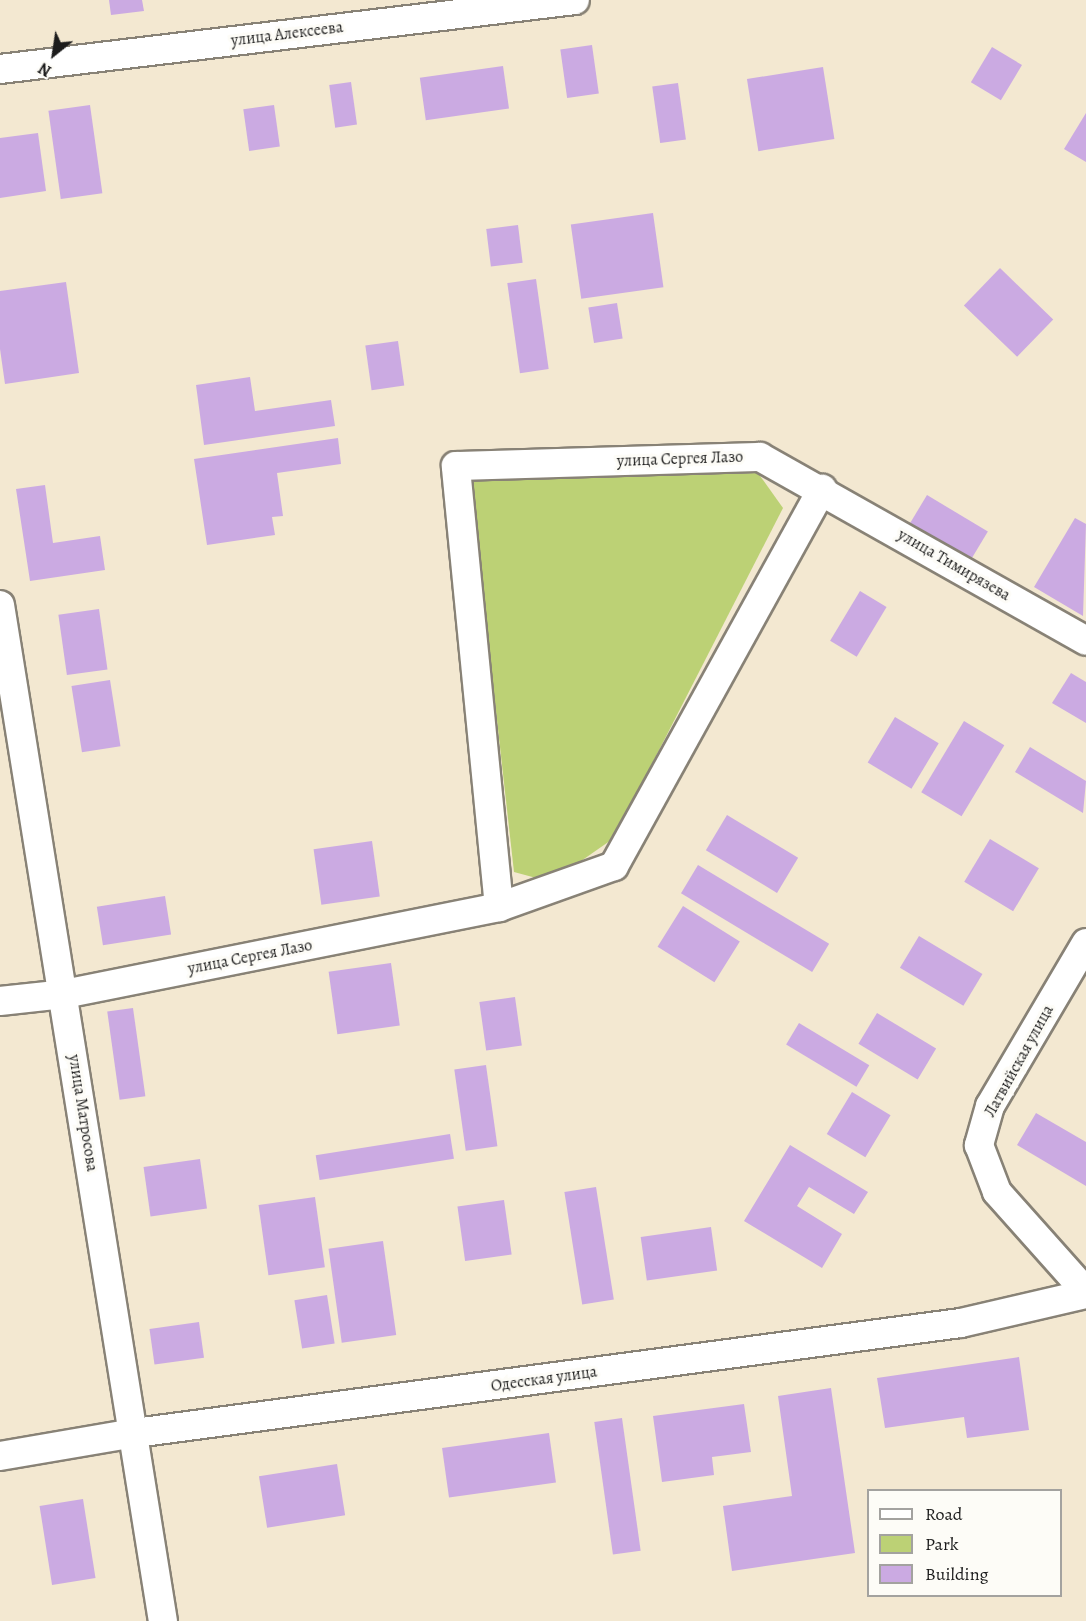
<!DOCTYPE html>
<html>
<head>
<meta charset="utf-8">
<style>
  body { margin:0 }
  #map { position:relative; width:1086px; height:1621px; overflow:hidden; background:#f3e8d1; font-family:Alegreya,serif }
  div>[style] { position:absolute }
  .green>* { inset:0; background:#bcd175 }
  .building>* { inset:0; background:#cbaae2; transform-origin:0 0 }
  .roads { filter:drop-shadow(2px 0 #888276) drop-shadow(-2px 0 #888276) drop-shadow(0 2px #888276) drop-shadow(0 -2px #888276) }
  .minor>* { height:28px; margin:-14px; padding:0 14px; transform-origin:14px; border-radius:14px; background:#fff }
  span { translate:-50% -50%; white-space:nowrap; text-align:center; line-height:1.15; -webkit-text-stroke:6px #fdfcf7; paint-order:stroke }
  .street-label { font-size:16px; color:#1c1c1c }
  .legend { position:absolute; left:867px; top:1489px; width:195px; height:108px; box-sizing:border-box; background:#fdfcf7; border:2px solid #a3a29f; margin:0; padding:8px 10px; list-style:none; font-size:18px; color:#1c1c1c }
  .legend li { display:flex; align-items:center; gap:12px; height:30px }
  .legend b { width:30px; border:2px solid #a3a29f }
  .north { position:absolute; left:24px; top:24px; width:60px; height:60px; -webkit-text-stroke:4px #fdfcf7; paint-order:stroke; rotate:210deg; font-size:16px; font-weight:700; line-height:24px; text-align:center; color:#1c1c1c }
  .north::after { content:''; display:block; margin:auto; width:21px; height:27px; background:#1c1c1c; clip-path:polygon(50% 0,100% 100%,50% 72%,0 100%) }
</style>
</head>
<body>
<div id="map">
  <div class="green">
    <i style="clip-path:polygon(758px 473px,783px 508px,614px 838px,551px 882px,514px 872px,470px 479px)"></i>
  </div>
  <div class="building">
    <i style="clip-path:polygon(109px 0,142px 0,144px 11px,111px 15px)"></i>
    <i style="left:592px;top:45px;width:49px;height:32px;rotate:82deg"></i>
    <i style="left:992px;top:47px;width:35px;height:41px;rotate:31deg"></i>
    <i style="left:503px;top:66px;width:43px;height:84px;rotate:82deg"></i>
    <i style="left:823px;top:67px;width:73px;height:77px;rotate:81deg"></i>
    <i style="left:351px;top:82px;width:43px;height:22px;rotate:82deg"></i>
    <i style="left:678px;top:83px;width:57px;height:26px;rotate:82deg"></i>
    <i style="left:90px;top:105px;width:89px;height:42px;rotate:82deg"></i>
    <i style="left:274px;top:105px;width:42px;height:31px;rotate:82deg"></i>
    <i style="clip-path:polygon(1086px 113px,1086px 162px,1064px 149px)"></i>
    <i style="clip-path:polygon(38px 133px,46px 191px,0 198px,0 138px)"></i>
    <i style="left:653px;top:213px;width:75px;height:83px;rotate:82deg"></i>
    <i style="left:518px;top:225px;width:38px;height:32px;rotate:83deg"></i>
    <i style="left:1000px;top:268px;width:74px;height:52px;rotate:44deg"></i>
    <i style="left:536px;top:279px;width:91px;height:29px;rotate:82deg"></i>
    <i style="clip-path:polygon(66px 282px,79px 373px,5px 384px,0 349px,0 291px)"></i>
    <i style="left:617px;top:303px;width:36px;height:29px;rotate:81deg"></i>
    <i style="left:398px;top:341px;width:45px;height:33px;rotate:82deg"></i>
    <i style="clip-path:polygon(250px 377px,255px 411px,331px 400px,335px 426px,204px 445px,196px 385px)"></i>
    <i style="clip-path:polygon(338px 438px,341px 464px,277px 473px,283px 516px,272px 517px,275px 535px,207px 545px,194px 459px)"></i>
    <i style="clip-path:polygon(45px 485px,53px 543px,100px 536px,105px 570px,30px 581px,16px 489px)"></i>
    <i style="left:927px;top:495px;width:71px;height:33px;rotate:31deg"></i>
    <i style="clip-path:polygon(1075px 518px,1086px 524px,1083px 616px,1034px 587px)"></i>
    <i style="left:860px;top:591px;width:31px;height:58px;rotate:31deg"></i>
    <i style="left:99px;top:609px;width:61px;height:41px;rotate:82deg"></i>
    <i style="clip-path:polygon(1071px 673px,1086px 682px,1086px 723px,1052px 703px)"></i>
    <i style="left:110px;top:680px;width:67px;height:39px;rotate:81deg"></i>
    <i style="left:895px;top:717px;width:51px;height:53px;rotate:31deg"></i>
    <i style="left:964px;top:721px;width:47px;height:83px;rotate:31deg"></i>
    <i style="clip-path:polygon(1030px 747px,1086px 781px,1083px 813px,1015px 772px)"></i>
    <i style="left:727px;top:815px;width:83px;height:41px;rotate:31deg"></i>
    <i style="left:990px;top:839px;width:57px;height:50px;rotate:31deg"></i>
    <i style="left:372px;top:841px;width:56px;height:59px;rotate:82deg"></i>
    <i style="left:698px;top:865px;width:153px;height:33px;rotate:31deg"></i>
    <i style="left:165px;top:896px;width:39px;height:69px;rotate:81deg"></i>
    <i style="left:683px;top:906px;width:67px;height:48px;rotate:32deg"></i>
    <i style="left:919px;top:936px;width:74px;height:37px;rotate:31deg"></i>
    <i style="left:391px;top:963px;width:63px;height:63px;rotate:82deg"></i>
    <i style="left:515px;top:997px;width:49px;height:36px;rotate:82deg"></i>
    <i style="left:133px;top:1008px;width:89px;height:26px;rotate:82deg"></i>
    <i style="left:877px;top:1013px;width:69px;height:36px;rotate:31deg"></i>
    <i style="left:799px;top:1023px;width:82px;height:25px;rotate:31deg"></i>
    <i style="left:486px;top:1065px;width:82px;height:32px;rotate:82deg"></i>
    <i style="left:852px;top:1092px;width:45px;height:49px;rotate:31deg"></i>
    <i style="clip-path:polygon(1036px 1113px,1086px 1142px,1086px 1186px,1017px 1145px)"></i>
    <i style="left:450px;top:1134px;width:25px;height:136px;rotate:81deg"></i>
    <i style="clip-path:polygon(790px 1145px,868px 1192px,854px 1214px,809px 1187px,797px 1206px,842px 1234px,822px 1268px,744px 1221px)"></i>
    <i style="left:200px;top:1159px;width:50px;height:57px;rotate:82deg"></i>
    <i style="left:596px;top:1187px;width:114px;height:32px;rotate:81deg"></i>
    <i style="left:315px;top:1197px;width:71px;height:57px;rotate:82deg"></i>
    <i style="left:504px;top:1200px;width:55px;height:47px;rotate:82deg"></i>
    <i style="left:711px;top:1227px;width:44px;height:71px;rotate:82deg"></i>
    <i style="left:383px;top:1241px;width:95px;height:55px;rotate:82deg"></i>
    <i style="left:327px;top:1295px;width:49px;height:33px;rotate:81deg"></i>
    <i style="left:199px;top:1322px;width:36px;height:50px;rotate:82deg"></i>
    <i style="clip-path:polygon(1019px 1357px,1029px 1430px,967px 1438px,964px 1417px,885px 1428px,877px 1378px)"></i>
    <i style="clip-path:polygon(831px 1388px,855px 1553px,732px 1571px,723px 1506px,792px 1496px,778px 1396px)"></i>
    <i style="clip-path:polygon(744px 1404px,751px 1452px,712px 1457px,714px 1475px,662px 1482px,653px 1416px)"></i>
    <i style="left:622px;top:1418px;width:134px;height:28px;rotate:82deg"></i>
    <i style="left:549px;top:1433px;width:50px;height:108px;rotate:82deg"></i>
    <i style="left:337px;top:1464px;width:52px;height:79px;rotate:81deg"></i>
    <i style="left:83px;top:1499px;width:80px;height:44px;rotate:81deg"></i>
  </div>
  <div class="roads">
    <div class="minor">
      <i style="left:0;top:69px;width:579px;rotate:-6.84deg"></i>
      <i style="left:0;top:605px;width:1029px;rotate:80.89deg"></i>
      <i style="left:499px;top:907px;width:443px;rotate:-95.6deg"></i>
      <i style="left:456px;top:466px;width:304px;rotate:-1.7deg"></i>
      <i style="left:760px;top:457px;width:374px;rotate:29.4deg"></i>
      <i style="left:1086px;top:943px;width:189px;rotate:120.5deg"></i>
      <i style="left:990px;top:1106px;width:41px;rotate:105.8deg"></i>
      <i style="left:979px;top:1145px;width:50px;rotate:69deg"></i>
      <i style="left:997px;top:1192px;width:134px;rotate:48.3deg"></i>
      <i style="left:0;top:1001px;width:64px;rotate:-6.2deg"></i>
      <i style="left:64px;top:994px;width:444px;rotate:-11.3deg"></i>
      <i style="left:499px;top:907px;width:122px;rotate:-19.6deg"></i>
      <i style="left:614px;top:866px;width:431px;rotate:-61.1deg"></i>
      <i style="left:0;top:1456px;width:137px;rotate:-9.7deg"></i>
      <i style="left:135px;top:1433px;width:833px;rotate:-7.59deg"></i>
      <i style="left:961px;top:1323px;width:128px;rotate:-13.1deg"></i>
    </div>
  </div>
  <div class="street-label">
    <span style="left:287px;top:34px;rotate:-7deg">улица Алексеева</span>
    <span style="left:680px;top:459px;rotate:-2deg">улица Сергея Лазо</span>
    <span style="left:954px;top:565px;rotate:30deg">улица Тимирязева</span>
    <span style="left:250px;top:957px;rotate:-11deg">улица Сергея Лазо</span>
    <span style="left:1019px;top:1061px;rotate:-61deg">Латвийская улица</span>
    <span style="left:83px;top:1113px;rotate:81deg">улица Матросова</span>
    <span style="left:544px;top:1379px;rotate:-8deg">Одесская улица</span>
  </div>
  <ul class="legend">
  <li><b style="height:8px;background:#fff"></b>Road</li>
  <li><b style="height:16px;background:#bcd175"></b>Park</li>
  <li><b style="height:16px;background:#cbaae2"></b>Building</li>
  </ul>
  <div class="north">N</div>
</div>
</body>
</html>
